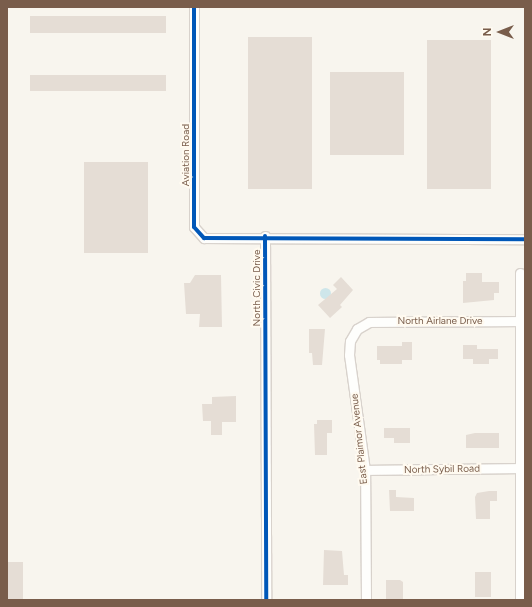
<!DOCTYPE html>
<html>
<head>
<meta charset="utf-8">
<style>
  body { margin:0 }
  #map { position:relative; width:532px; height:607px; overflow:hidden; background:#f8f5ee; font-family:Figtree,sans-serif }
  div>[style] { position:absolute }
  .water>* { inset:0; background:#cee6ea }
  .round { border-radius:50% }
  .building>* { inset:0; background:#e5ddd5; transform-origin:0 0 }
  .roads { filter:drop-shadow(1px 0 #d8d2cc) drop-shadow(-1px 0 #d8d2cc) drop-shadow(0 1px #d8d2cc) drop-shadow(0 -1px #d8d2cc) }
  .street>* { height:9px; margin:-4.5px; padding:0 4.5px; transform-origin:4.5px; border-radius:4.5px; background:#fefefc }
  .cycleway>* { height:4px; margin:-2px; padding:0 2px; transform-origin:2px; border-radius:2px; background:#0057b8 }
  span { translate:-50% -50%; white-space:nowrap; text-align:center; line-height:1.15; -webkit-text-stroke:4px #fffaf0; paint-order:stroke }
  .street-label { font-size:10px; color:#795d4b }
  .frame { position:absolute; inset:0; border:8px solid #795d4b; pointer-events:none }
  .north { position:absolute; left:480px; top:12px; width:40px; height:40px; -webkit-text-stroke:3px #fffaf0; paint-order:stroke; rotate:270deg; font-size:11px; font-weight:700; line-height:16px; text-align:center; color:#795d4b }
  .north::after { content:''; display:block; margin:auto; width:14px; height:18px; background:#795d4b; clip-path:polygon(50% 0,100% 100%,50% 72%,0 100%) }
</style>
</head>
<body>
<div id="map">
  <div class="water">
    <i class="round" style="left:319.5px;top:287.5px;width:11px;height:11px"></i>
  </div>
  <div class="building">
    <i style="left:30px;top:16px;width:136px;height:17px"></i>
    <i style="left:248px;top:37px;width:64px;height:152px"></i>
    <i style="left:427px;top:40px;width:64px;height:149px"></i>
    <i style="left:330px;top:72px;width:74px;height:83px"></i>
    <i style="left:30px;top:75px;width:136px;height:16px"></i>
    <i style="left:84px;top:162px;width:64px;height:91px"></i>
    <i style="clip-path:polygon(466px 273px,482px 273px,482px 282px,499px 282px,499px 293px,494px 293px,494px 300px,463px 303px,463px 281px,466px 281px)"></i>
    <i style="clip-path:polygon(195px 275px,221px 275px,222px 327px,199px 327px,200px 314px,186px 314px,184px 283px,190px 283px)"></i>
    <i style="clip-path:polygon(341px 277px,353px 290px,340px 305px,342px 307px,330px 318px,318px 305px,337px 289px,333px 285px)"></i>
    <i style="clip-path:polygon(309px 329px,325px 329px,322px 365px,313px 365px,312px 353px,309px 353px)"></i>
    <i style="clip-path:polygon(402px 342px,412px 342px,412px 360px,402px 360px,402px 364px,380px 364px,380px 360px,377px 360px,377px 346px,402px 346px)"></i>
    <i style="clip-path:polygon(463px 345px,477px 345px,477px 349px,498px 349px,498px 359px,489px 359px,489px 364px,473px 364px,473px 359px,463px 359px)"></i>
    <i style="clip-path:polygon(236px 396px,236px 422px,222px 422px,222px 435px,211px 435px,211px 421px,203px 421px,202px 404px,212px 404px,212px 397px)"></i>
    <i style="clip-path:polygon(317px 420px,332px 420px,332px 433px,327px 433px,327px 455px,315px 455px,314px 424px,317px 424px)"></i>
    <i style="clip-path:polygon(384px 428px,410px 428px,410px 443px,394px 443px,394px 438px,384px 438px)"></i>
    <i style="clip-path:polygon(475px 433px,499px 433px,499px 448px,466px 448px,466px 435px)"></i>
    <i style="clip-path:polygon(389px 490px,396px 490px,396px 497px,414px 498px,414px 511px,390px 511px)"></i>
    <i style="clip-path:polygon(489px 491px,497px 491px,497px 501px,490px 501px,490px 519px,476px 519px,475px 497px,477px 493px)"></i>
    <i style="clip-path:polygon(324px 550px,342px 551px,344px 575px,348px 575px,348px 585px,323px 585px)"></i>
    <i style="left:7px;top:562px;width:16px;height:38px"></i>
    <i style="left:475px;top:572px;width:16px;height:25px"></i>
    <i style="clip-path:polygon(386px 580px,400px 580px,403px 582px,403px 600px,386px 600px)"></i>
  </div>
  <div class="roads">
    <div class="street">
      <i style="left:194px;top:7px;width:220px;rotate:90deg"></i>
      <i style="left:194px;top:227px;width:15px;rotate:48deg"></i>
      <i style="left:204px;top:238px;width:321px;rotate:0.2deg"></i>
      <i style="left:265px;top:236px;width:364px;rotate:89.8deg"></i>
      <i style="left:520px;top:273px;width:327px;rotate:90deg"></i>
      <i style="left:365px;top:470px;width:155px;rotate:-0.7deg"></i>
      <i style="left:366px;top:600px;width:130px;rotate:-90.4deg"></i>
      <i style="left:365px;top:470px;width:116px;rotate:-97.9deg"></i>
      <i style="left:349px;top:355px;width:14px;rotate:-86deg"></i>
      <i style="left:350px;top:341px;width:14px;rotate:-60deg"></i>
      <i style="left:357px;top:329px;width:14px;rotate:-30deg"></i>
      <i style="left:369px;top:322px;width:156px;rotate:-0.4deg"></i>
    </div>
  </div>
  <div class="cycleway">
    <i style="left:194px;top:7px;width:220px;rotate:90deg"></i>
    <i style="left:194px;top:227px;width:15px;rotate:48deg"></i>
    <i style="left:204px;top:238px;width:321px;rotate:0.2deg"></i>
    <i style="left:265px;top:236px;width:364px;rotate:89.8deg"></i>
  </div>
  <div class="street-label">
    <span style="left:186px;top:155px;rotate:-90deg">Aviation Road</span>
    <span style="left:257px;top:288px;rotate:-90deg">North Civic Drive</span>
    <span style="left:440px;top:321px">North Airlane Drive</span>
    <span style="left:359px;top:439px;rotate:-96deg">East Plaimor Avenue</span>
    <span style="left:442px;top:469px;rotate:-1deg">North Sybil Road</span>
  </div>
  <div class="frame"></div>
  <div class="north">N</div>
</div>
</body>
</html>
